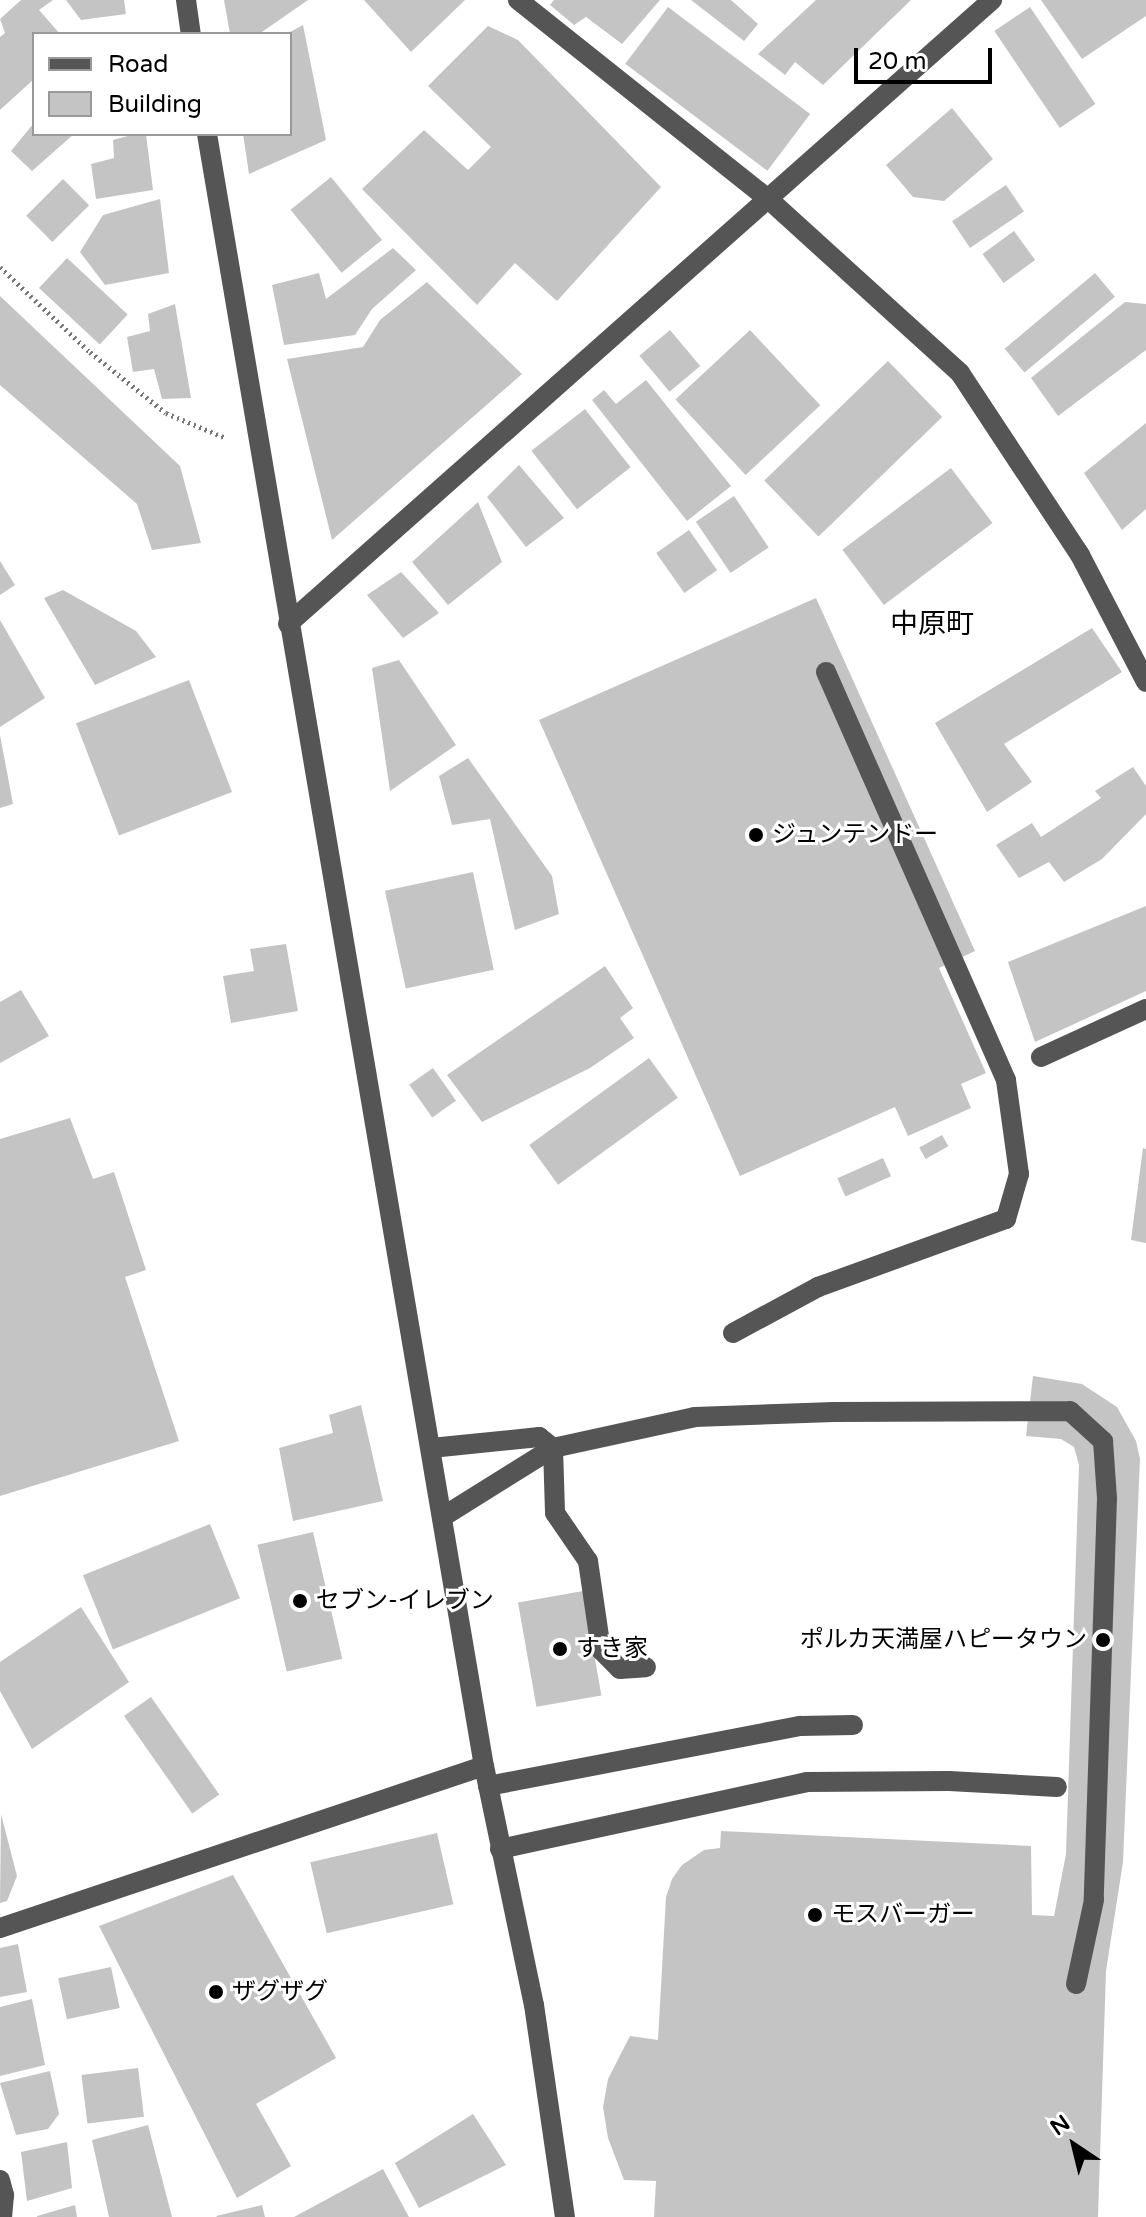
<!DOCTYPE html>
<html>
<head>
<meta charset="utf-8">
<style>
  body { margin:0 }
  #map { position:relative; width:1146px; height:2217px; overflow:hidden; background:#fff; font-family:"Varela Round","Noto Sans JP",sans-serif }
  div>[style] { position:absolute }
  .building>* { inset:0; background:#c4c4c4; transform-origin:0 0 }
  .path>* { height:5px; margin-top:-2.5px; transform-origin:0; background:repeating-linear-gradient(90deg,#777 0 2px,transparent 0 6px) }
  .minor>* { height:20px; margin:-10px; padding:0 10px; transform-origin:10px; border-radius:10px; background:#555 }
  .dots>* { width:22px; height:22px; translate:-50% -50%; box-sizing:border-box; border:4px solid #fff; border-radius:50% }
  span { translate:-50% -50%; white-space:nowrap; text-align:center; line-height:1.15; -webkit-text-stroke:6px #fff; paint-order:stroke }
  .poi-label { font-size:24px; color:#000 }
  .left { translate:0 -50%; text-align:left }
  .right { translate:-100% -50%; text-align:right }
  .quarter-label { font-size:28px; color:#000 }
  .legend { position:absolute; left:32px; top:32px; width:260px; height:104px; box-sizing:border-box; background:#fff; border:2px solid #999; margin:0; padding:10px 14px; list-style:none; font-size:24px; color:#000 }
  .legend li { display:flex; align-items:center; gap:16px; height:40px }
  .legend b { width:40px; border:2px solid #999 }
  .north { position:absolute; left:1034px; top:2105px; width:80px; height:80px; -webkit-text-stroke:6px #fff; paint-order:stroke; rotate:325deg; font-size:22px; font-weight:700; line-height:32px; text-align:center; color:#000 }
  .north::after { content:''; display:block; margin:auto; width:28px; height:36px; background:#000; clip-path:polygon(50% 0,100% 100%,50% 72%,0 100%) }
  .scale { position:absolute; left:854px; top:48px; width:138px; height:36px; box-sizing:border-box; border:4px solid #000; border-top:0; padding-left:10px; font-size:24px; line-height:28px; white-space:nowrap; color:#000; -webkit-text-stroke:6px #fff; paint-order:stroke }
</style>
</head>
<body>
<div id="map">
  <div class="building">
    <i style="clip-path:polygon(21px 0,53px 0,39px 10px,60px 34px,34px 34px,34px 79px,0 110px,0 37px,5px 33px,0 19px)"></i>
    <i style="clip-path:polygon(66px 0,124px 0,126px 14px,81px 20px)"></i>
    <i style="clip-path:polygon(224px 0,308px 0,259px 34px,230px 34px)"></i>
    <i style="clip-path:polygon(364px 0,465px 0,411px 52px)"></i>
    <i style="clip-path:polygon(554px 0,660px 0,622px 44px,586px 17px,574px 25px,550px 5px)"></i>
    <i style="clip-path:polygon(691px 0,731px 0,758px 24px,744px 41px)"></i>
    <i style="clip-path:polygon(816px 0,911px 0,823px 85px,795px 62px,785px 75px,758px 54px)"></i>
    <i style="clip-path:polygon(1041px 0,1146px 0,1146px 16px,1082px 59px)"></i>
    <i style="left:668px;top:7px;width:178px;height:71px;rotate:37deg"></i>
    <i style="left:1030px;top:7px;width:117px;height:43px;rotate:56deg"></i>
    <i style="clip-path:polygon(303px 25px,326px 140px,249px 174px,243px 134px,290px 134px,290px 32px)"></i>
    <i style="clip-path:polygon(488px 26px,518px 40px,661px 187px,557px 301px,515px 263px,477px 305px,362px 189px,424px 130px,468px 170px,491px 147px,428px 86px)"></i>
    <i style="clip-path:polygon(952px 108px,993px 159px,944px 201px,913px 197px,886px 165px)"></i>
    <i style="clip-path:polygon(34px 123px,34px 134px,74px 134px,32px 171px,11px 151px)"></i>
    <i style="clip-path:polygon(135px 134px,146px 134px,153px 190px,96px 199px,91px 164px,114px 158px,113px 140px)"></i>
    <i style="left:331px;top:177px;width:81px;height:52px;rotate:51deg"></i>
    <i style="left:63px;top:179px;width:37px;height:52px;rotate:45deg"></i>
    <i style="left:1006px;top:185px;width:32px;height:65px;rotate:56deg"></i>
    <i style="clip-path:polygon(160px 199px,169px 273px,105px 285px,80px 252px,103px 215px)"></i>
    <i style="left:1014px;top:231px;width:36px;height:39px;rotate:54deg"></i>
    <i style="clip-path:polygon(393px 248px,416px 270px,372px 309px,355px 335px,284px 345px,272px 285px,319px 273px,326px 299px)"></i>
    <i style="left:67px;top:258px;width:83px;height:41px;rotate:43deg"></i>
    <i style="left:1095px;top:273px;width:31px;height:118px;rotate:50deg"></i>
    <i style="clip-path:polygon(427px 282px,522px 374px,332px 540px,287px 359px,363px 347px,380px 320px)"></i>
    <i style="clip-path:polygon(0 296px,180px 466px,201px 543px,152px 550px,137px 504px,0 385px)"></i>
    <i style="clip-path:polygon(1125px 302px,1146px 304px,1146px 350px,1058px 416px,1031px 378px)"></i>
    <i style="clip-path:polygon(175px 304px,191px 398px,162px 399px,154px 369px,133px 372px,127px 337px,150px 331px,148px 314px)"></i>
    <i style="left:670px;top:330px;width:47px;height:40px;rotate:50deg"></i>
    <i style="left:750px;top:330px;width:103px;height:102px;rotate:47deg"></i>
    <i style="left:888px;top:361px;width:78px;height:172px;rotate:46deg"></i>
    <i style="clip-path:polygon(646px 380px,731px 486px,687px 521px,592px 400px,604px 390px,616px 404px)"></i>
    <i style="left:585px;top:409px;width:74px;height:68px;rotate:52deg"></i>
    <i style="clip-path:polygon(1146px 423px,1146px 509px,1122px 530px,1084px 473px)"></i>
    <i style="clip-path:polygon(519px 465px,564px 518px,526px 547px,487px 497px)"></i>
    <i style="left:951px;top:468px;width:69px;height:136px;rotate:53deg"></i>
    <i style="left:734px;top:496px;width:62px;height:46px;rotate:56deg"></i>
    <i style="clip-path:polygon(478px 502px,502px 562px,448px 605px,412px 562px)"></i>
    <i style="left:689px;top:530px;width:49px;height:40px;rotate:55deg"></i>
    <i style="clip-path:polygon(0 561px,15px 585px,0 595px)"></i>
    <i style="clip-path:polygon(401px 572px,439px 613px,403px 638px,367px 595px)"></i>
    <i style="clip-path:polygon(63px 590px,136px 631px,156px 657px,95px 685px,44px 598px)"></i>
    <i style="clip-path:polygon(816px 598px,975px 951px,939px 968px,986px 1073px,961px 1084px,971px 1108px,908px 1136px,895px 1107px,740px 1176px,539px 720px)"></i>
    <i style="clip-path:polygon(0 620px,45px 698px,0 727px)"></i>
    <i style="clip-path:polygon(1092px 628px,1122px 672px,1004px 744px,1032px 782px,987px 812px,935px 723px)"></i>
    <i style="clip-path:polygon(399px 660px,456px 745px,390px 791px,372px 668px)"></i>
    <i style="left:189px;top:680px;width:120px;height:121px;rotate:69deg"></i>
    <i style="clip-path:polygon(0 735px,13px 804px,0 808px)"></i>
    <i style="clip-path:polygon(468px 758px,552px 876px,559px 914px,515px 930px,490px 819px,452px 825px,439px 776px)"></i>
    <i style="clip-path:polygon(1133px 767px,1146px 786px,1146px 814px,1102px 859px,1064px 882px,1049px 862px,1019px 878px,996px 845px,1032px 823px,1041px 837px,1101px 798px,1095px 791px)"></i>
    <i style="left:473px;top:872px;width:100px;height:90px;rotate:78deg"></i>
    <i style="clip-path:polygon(1146px 906px,1146px 991px,1035px 1042px,1008px 962px)"></i>
    <i style="clip-path:polygon(286px 944px,298px 1011px,231px 1023px,223px 976px,254px 971px,250px 949px)"></i>
    <i style="clip-path:polygon(605px 966px,633px 1008px,620px 1018px,634px 1038px,590px 1068px,482px 1122px,447px 1075px)"></i>
    <i style="clip-path:polygon(21px 990px,49px 1036px,0 1063px,0 1002px)"></i>
    <i style="left:649px;top:1058px;width:49px;height:148px;rotate:54deg"></i>
    <i style="left:433px;top:1068px;width:40px;height:29px;rotate:55deg"></i>
    <i style="clip-path:polygon(70px 1118px,93px 1179px,114px 1172px,146px 1270px,125px 1277px,179px 1441px,0 1496px,0 1139px)"></i>
    <i style="left:942px;top:1135px;width:13px;height:26px;rotate:61deg"></i>
    <i style="clip-path:polygon(1143px 1148px,1146px 1149px,1146px 1243px,1131px 1240px)"></i>
    <i style="left:883px;top:1158px;width:20px;height:50px;rotate:66deg"></i>
    <i style="clip-path:polygon(1033px 1376px,1082px 1384px,1117px 1407px,1136px 1441px,1140px 1459px,1123px 1862px,1106px 1971px,1098px 2217px,654px 2217px,656px 2181px,624px 2180px,608px 2138px,603px 2107px,608px 2079px,630px 2036px,658px 2040px,666px 1897px,672px 1879px,682px 1865px,704px 1850px,720px 1848px,721px 1831px,1031px 1846px,1032px 1915px,1054px 1916px,1066px 1854px,1079px 1465px,1074px 1447px,1061px 1439px,1026px 1436px)"></i>
    <i style="clip-path:polygon(361px 1405px,383px 1501px,293px 1521px,279px 1448px,333px 1433px,329px 1415px)"></i>
    <i style="left:210px;top:1524px;width:80px;height:137px;rotate:68deg"></i>
    <i style="left:313px;top:1532px;width:130px;height:57px;rotate:77deg"></i>
    <i style="left:583px;top:1591px;width:106px;height:66px;rotate:80deg"></i>
    <i style="clip-path:polygon(81px 1607px,129px 1682px,32px 1749px,0 1691px,0 1662px)"></i>
    <i style="left:151px;top:1697px;width:119px;height:33px;rotate:55deg"></i>
    <i style="clip-path:polygon(1px 1814px,17px 1876px,7px 1901px,0 1903px)"></i>
    <i style="left:437px;top:1833px;width:73px;height:130px;rotate:77deg"></i>
    <i style="clip-path:polygon(233px 1875px,336px 2058px,256px 2104px,291px 2166px,237px 2198px,99px 1926px)"></i>
    <i style="clip-path:polygon(18px 1944px,27px 1992px,0 1997px,0 1948px)"></i>
    <i style="left:111px;top:1967px;width:42px;height:54px;rotate:78deg"></i>
    <i style="clip-path:polygon(32px 1999px,45px 2065px,0 2076px,0 2007px)"></i>
    <i style="left:138px;top:2068px;width:49px;height:57px;rotate:83deg"></i>
    <i style="clip-path:polygon(50px 2071px,59px 2114px,48px 2129px,16px 2135px,0 2083px)"></i>
    <i style="clip-path:polygon(473px 2114px,506px 2165px,419px 2208px,395px 2163px)"></i>
    <i style="clip-path:polygon(148px 2125px,172px 2217px,109px 2217px,92px 2140px)"></i>
    <i style="clip-path:polygon(67px 2142px,72px 2188px,27px 2201px,21px 2152px)"></i>
    <i style="clip-path:polygon(383px 2169px,409px 2217px,294px 2217px)"></i>
    <i style="clip-path:polygon(75px 2205px,77px 2217px,37px 2217px,37px 2216px)"></i>
    <i style="clip-path:polygon(262px 2205px,265px 2217px,217px 2217px,216px 2216px)"></i>
  </div>
  <div class="path">
    <i style="left:0;top:267px;width:124px;rotate:43.4deg"></i>
    <i style="left:90px;top:352px;width:97px;rotate:38.8deg"></i>
    <i style="left:166px;top:413px;width:65px;rotate:22.6deg"></i>
  </div>
  <div class="minor">
    <i style="left:186px;top:0;width:34px;rotate:82deg"></i>
    <i style="left:518px;top:0;width:317px;rotate:38.5deg"></i>
    <i style="left:766px;top:197px;width:262px;rotate:42.2deg"></i>
    <i style="left:960px;top:373px;width:218px;rotate:56.6deg"></i>
    <i style="left:1080px;top:555px;width:143px;rotate:62.5deg"></i>
    <i style="left:207px;top:134px;width:1655px;rotate:80.37deg"></i>
    <i style="left:484px;top:1766px;width:244px;rotate:78.2deg"></i>
    <i style="left:534px;top:2005px;width:214px;rotate:81.7deg"></i>
    <i style="left:288px;top:624px;width:941px;rotate:-41.55deg"></i>
    <i style="left:1041px;top:1057px;width:115px;rotate:-24.6deg"></i>
    <i style="left:733px;top:1333px;width:97px;rotate:-28.4deg"></i>
    <i style="left:818px;top:1287px;width:200px;rotate:-19.9deg"></i>
    <i style="left:1006px;top:1219px;width:47px;rotate:-73.9deg"></i>
    <i style="left:1019px;top:1174px;width:95px;rotate:-97.9deg"></i>
    <i style="left:1006px;top:1080px;width:446px;rotate:-113.8deg"></i>
    <i style="left:431px;top:1448px;width:109px;rotate:-5.8deg"></i>
    <i style="left:539px;top:1437px;width:18px;rotate:38deg"></i>
    <i style="left:553px;top:1448px;width:65px;rotate:88.2deg"></i>
    <i style="left:555px;top:1513px;width:58px;rotate:55.5deg"></i>
    <i style="left:588px;top:1561px;width:90px;rotate:81.7deg"></i>
    <i style="left:601px;top:1650px;width:27px;rotate:45deg"></i>
    <i style="left:620px;top:1669px;width:26px;rotate:-4deg"></i>
    <i style="left:444px;top:1516px;width:128px;rotate:-32deg"></i>
    <i style="left:553px;top:1448px;width:145px;rotate:-12.3deg"></i>
    <i style="left:695px;top:1417px;width:139px;rotate:-2.1deg"></i>
    <i style="left:834px;top:1412px;width:236px;rotate:-0.2deg"></i>
    <i style="left:1070px;top:1411px;width:45px;rotate:42.3deg"></i>
    <i style="left:1103px;top:1441px;width:57px;rotate:86deg"></i>
    <i style="left:1107px;top:1498px;width:402px;rotate:91.9deg"></i>
    <i style="left:1094px;top:1900px;width:86px;rotate:102.1deg"></i>
    <i style="left:488px;top:1786px;width:318px;rotate:-10.9deg"></i>
    <i style="left:800px;top:1726px;width:53px;rotate:-1.1deg"></i>
    <i style="left:500px;top:1849px;width:314px;rotate:-12.3deg"></i>
    <i style="left:807px;top:1782px;width:142px;rotate:-0.4deg"></i>
    <i style="left:949px;top:1781px;width:108px;rotate:3.2deg"></i>
    <i style="left:0;top:1928px;width:510px;rotate:-18.51deg"></i>
    <i style="left:0;top:2180px;width:16px;rotate:75deg"></i>
    <i style="left:4px;top:2195px;width:22px;rotate:95deg"></i>
  </div>
  <div class="dots">
    <i style="left:756px;top:835px;background:#000"></i>
    <i style="left:300px;top:1601px;background:#000"></i>
    <i style="left:1103px;top:1640px;background:#000"></i>
    <i style="left:560px;top:1649px;background:#000"></i>
    <i style="left:815px;top:1915px;background:#000"></i>
    <i style="left:216px;top:1992px;background:#000"></i>
  </div>
  <div class="poi-label">
    <span class="left" style="left:772px;top:835px">ジュンテンドー</span>
    <span class="left" style="left:316px;top:1601px">セブン-イレブン</span>
    <span class="right" style="left:1087px;top:1640px">ポルカ天満屋ハピータウン</span>
    <span class="left" style="left:576px;top:1649px">すき家</span>
    <span class="left" style="left:831px;top:1915px">モスバーガー</span>
    <span class="left" style="left:232px;top:1992px">ザグザグ</span>
  </div>
  <div class="quarter-label">
    <span style="left:932px;top:624px">中原町</span>
  </div>
  <ul class="legend">
  <li><b style="height:10px;background:#555"></b>Road</li>
  <li><b style="height:22px;background:#c4c4c4"></b>Building</li>
  </ul>
  <div class="north">N</div>
  <div class="scale">20 m</div>
</div>
</body>
</html>
